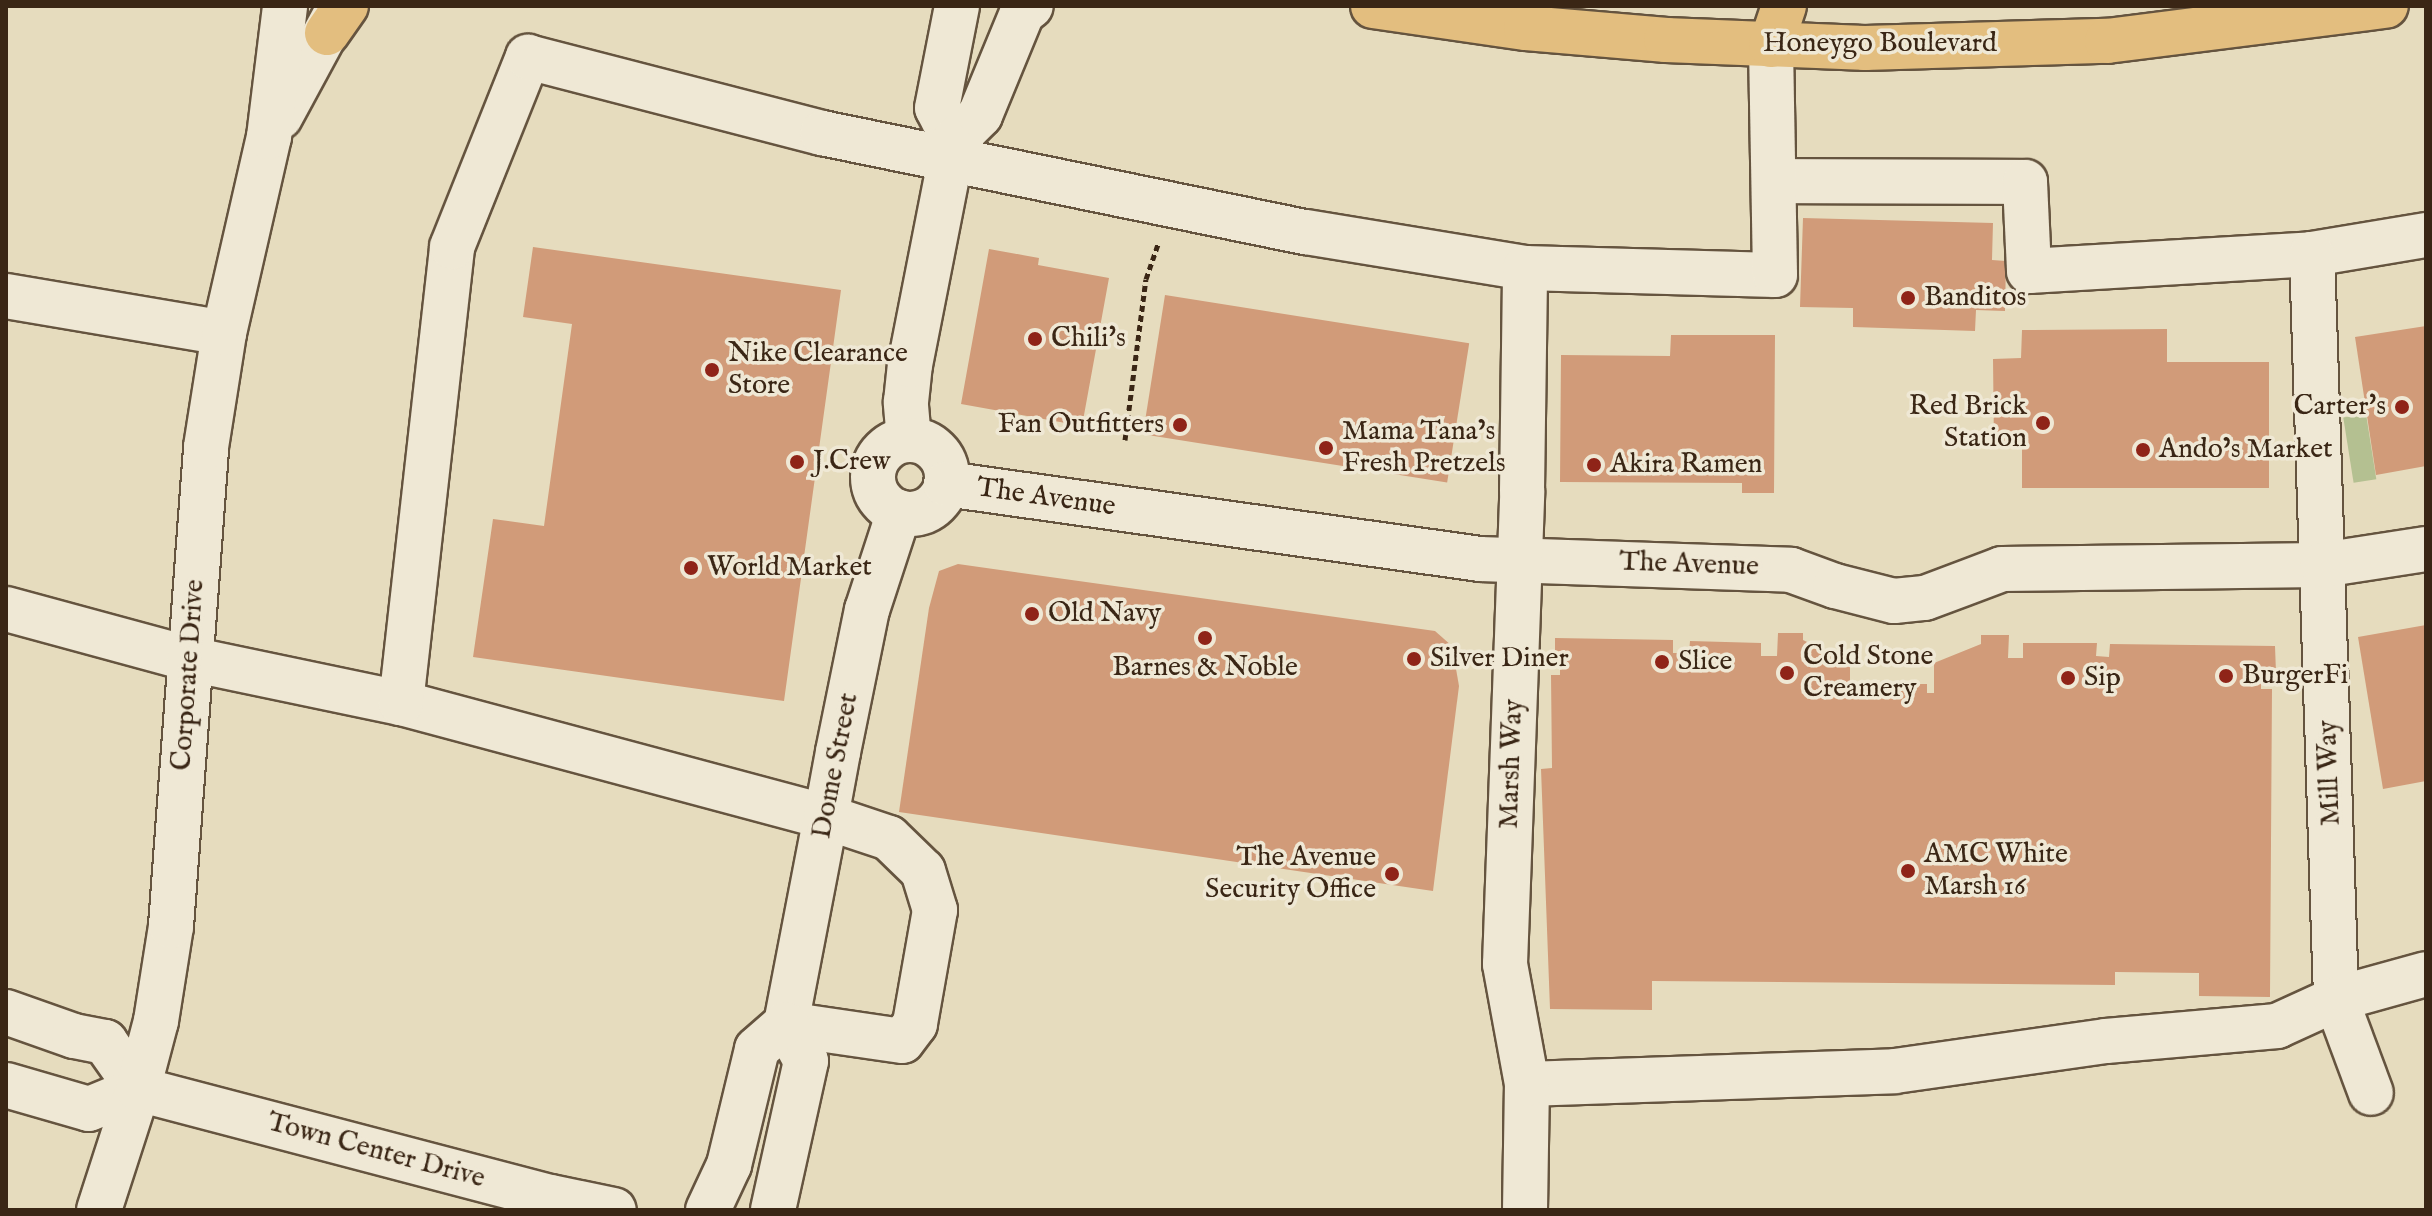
<!DOCTYPE html>
<html>
<head>
<meta charset="utf-8">
<style>
  body { margin:0 }
  #map { position:relative; width:2432px; height:1216px; overflow:hidden; background:#e6dcbe; font-family:"IM FELL English",serif }
  div>[style] { position:absolute }
  .green>* { inset:0; background:#b4c091; transform-origin:0 0 }
  .building>* { inset:0; background:#d19b79; transform-origin:0 0 }
  .path>* { height:5px; margin-top:-2.5px; transform-origin:0; background:repeating-linear-gradient(90deg,#3a2615 0 6px,transparent 0 10px) }
  .roads { filter:drop-shadow(2px 0 #65543f) drop-shadow(-2px 0 #65543f) drop-shadow(0 2px #65543f) drop-shadow(0 -2px #65543f) }
  .minor>* { height:44px; margin:-22px; padding:0 22px; transform-origin:22px; border-radius:22px; background:#efe8d5 }
  .minor>.ring { margin:-22px; padding:0; box-sizing:content-box; background:none; border:44px solid #efe8d5; border-radius:50% }
  .major>* { height:44px; margin:-22px; padding:0 22px; transform-origin:22px; border-radius:22px; background:#e3be7f }
  .dots>* { width:22px; height:22px; translate:-50% -50%; box-sizing:border-box; border:4px solid #efe8d5; border-radius:50% }
  span { translate:-50% -50%; white-space:nowrap; text-align:center; line-height:1.15; -webkit-text-stroke:7px #efe8d5; paint-order:stroke }
  .street-label { font-size:28px; color:#3a2615 }
  .poi-label { font-size:28px; color:#3a2615 }
  .left { translate:0 -50%; text-align:left }
  .right { translate:-100% -50%; text-align:right }
  .frame { position:absolute; inset:0; border:8px solid #3a2615; pointer-events:none }
</style>
</head>
<body>
<div id="map">
  <div class="green">
    <i style="left:2366px;top:414px;width:66px;height:23px;rotate:81deg"></i>
  </div>
  <div class="building">
    <i style="clip-path:polygon(1803px 218px,1993px 223px,1992px 260px,2006px 261px,2005px 311px,1976px 310px,1975px 331px,1853px 327px,1853px 308px,1800px 307px)"></i>
    <i style="clip-path:polygon(533px 247px,841px 290px,784px 701px,473px 657px,493px 519px,544px 526px,572px 324px,523px 317px)"></i>
    <i style="clip-path:polygon(989px 249px,1039px 258px,1038px 265px,1109px 278px,1082px 426px,961px 404px)"></i>
    <i style="left:1165px;top:295px;width:308px;height:141px;rotate:9deg"></i>
    <i style="clip-path:polygon(2426px 326px,2426px 466px,2376px 475px,2355px 337px)"></i>
    <i style="clip-path:polygon(2167px 329px,2167px 362px,2269px 362px,2269px 488px,2022px 488px,2022px 447px,1994px 447px,1993px 359px,2021px 358px,2022px 330px)"></i>
    <i style="clip-path:polygon(1671px 335px,1775px 335px,1774px 493px,1742px 493px,1742px 483px,1560px 482px,1561px 355px,1670px 356px)"></i>
    <i style="clip-path:polygon(958px 564px,1435px 631px,1452px 646px,1459px 686px,1433px 891px,899px 812px,929px 608px,939px 571px)"></i>
    <i style="clip-path:polygon(2426px 625px,2426px 781px,2383px 789px,2358px 637px)"></i>
    <i style="clip-path:polygon(1778px 633px,1803px 633px,1803px 640px,1850px 663px,1850px 692px,1855px 692px,1855px 684px,1927px 684px,1927px 693px,1934px 693px,1934px 663px,1981px 644px,1981px 635px,2009px 635px,2008px 658px,2023px 658px,2023px 643px,2097px 643px,2096px 656px,2109px 657px,2110px 644px,2275px 646px,2276px 673px,2261px 674px,2261px 689px,2272px 689px,2270px 997px,2199px 996px,2199px 973px,2115px 972px,2115px 985px,1652px 981px,1652px 1010px,1550px 1009px,1541px 769px,1552px 768px,1551px 675px,1560px 675px,1560px 662px,1555px 663px,1555px 638px,1673px 640px,1673px 653px,1689px 653px,1690px 641px,1761px 643px,1761px 656px,1777px 656px)"></i>
  </div>
  <div class="path">
    <i style="left:1125px;top:440px;width:162px;rotate:-82.6deg"></i>
    <i style="left:1146px;top:279px;width:39px;rotate:-71deg"></i>
  </div>
  <div class="roads">
    <div class="minor">
      <i style="left:280px;top:117px;width:126px;rotate:-61.6deg"></i>
      <i style="left:954px;top:141px;width:37px;rotate:-117deg"></i>
      <i style="left:937px;top:108px;width:104px;rotate:-78.9deg"></i>
      <i style="left:1775px;top:181px;width:250px;rotate:0.2deg"></i>
      <i style="left:2025px;top:182px;width:89px;rotate:87.4deg"></i>
      <i style="left:2029px;top:271px;width:284px;rotate:-3.4deg"></i>
      <i style="left:2312px;top:254px;width:116px;rotate:-9.5deg"></i>
      <i style="left:2312px;top:254px;width:745px;rotate:88.15deg"></i>
      <i style="left:2336px;top:999px;width:100px;rotate:69.6deg"></i>
      <i style="left:6px;top:296px;width:221px;rotate:9.6deg"></i>
      <i style="left:909px;top:440px;width:38px;rotate:-95deg"></i>
      <i style="left:906px;top:402px;width:37px;rotate:-84deg"></i>
      <i style="left:910px;top:365px;width:228px;rotate:-78.9deg"></i>
      <i style="left:954px;top:141px;width:37px;rotate:-45deg"></i>
      <i style="left:980px;top:115px;width:110px;rotate:-67.6deg"></i>
      <i style="left:1022px;top:13px;width:11px;rotate:-38deg"></i>
      <i class="ring" style="left:873px;top:440px;width:30px;height:30px"></i>
      <i style="left:946px;top:484px;width:539px;rotate:7.99deg"></i>
      <i style="left:1480px;top:559px;width:311px;rotate:2deg"></i>
      <i style="left:1791px;top:570px;width:47px;rotate:20deg"></i>
      <i style="left:1835px;top:586px;width:61px;rotate:14.3deg"></i>
      <i style="left:1894px;top:601px;width:31px;rotate:-6deg"></i>
      <i style="left:1925px;top:598px;width:82px;rotate:-20.6deg"></i>
      <i style="left:2002px;top:569px;width:320px;rotate:-0.7deg"></i>
      <i style="left:2322px;top:565px;width:105px;rotate:-8.7deg"></i>
      <i style="left:6px;top:609px;width:191px;rotate:15.2deg"></i>
      <i style="left:190px;top:659px;width:216px;rotate:11.8deg"></i>
      <i style="left:401px;top:703px;width:440px;rotate:15deg"></i>
      <i style="left:826px;top:817px;width:66px;rotate:18.4deg"></i>
      <i style="left:889px;top:838px;width:47px;rotate:44.1deg"></i>
      <i style="left:923px;top:871px;width:41px;rotate:72.9deg"></i>
      <i style="left:935px;top:910px;width:116px;rotate:100deg"></i>
      <i style="left:915px;top:1024px;width:21px;rotate:127deg"></i>
      <i style="left:902px;top:1041px;width:117px;rotate:-171.7deg"></i>
      <i style="left:786px;top:1024px;width:211px;rotate:-79.1deg"></i>
      <i style="left:826px;top:817px;width:66px;rotate:-79.5deg"></i>
      <i style="left:838px;top:752px;width:145px;rotate:-78.5deg"></i>
      <i style="left:867px;top:610px;width:103px;rotate:-71.9deg"></i>
      <i style="left:401px;top:703px;width:459px;rotate:-83.6deg"></i>
      <i style="left:452px;top:247px;width:205px;rotate:-68.2deg"></i>
      <i style="left:528px;top:57px;width:304px;rotate:14.5deg"></i>
      <i style="left:822px;top:133px;width:494px;rotate:11.6deg"></i>
      <i style="left:1306px;top:232px;width:222px;rotate:9.3deg"></i>
      <i style="left:1525px;top:268px;width:250px;rotate:1.6deg"></i>
      <i style="left:1775px;top:275px;width:230px;rotate:-91deg"></i>
      <i style="left:6px;top:1012px;width:72px;rotate:19.4deg"></i>
      <i style="left:74px;top:1036px;width:32px;rotate:11deg"></i>
      <i style="left:105px;top:1042px;width:57px;rotate:54.9deg"></i>
      <i style="left:1527px;top:1084px;width:368px;rotate:-2deg"></i>
      <i style="left:1895px;top:1071px;width:213px;rotate:-8.1deg"></i>
      <i style="left:2106px;top:1041px;width:172px;rotate:-5deg"></i>
      <i style="left:2277px;top:1026px;width:65px;rotate:-24.6deg"></i>
      <i style="left:2336px;top:999px;width:93px;rotate:-15.5deg"></i>
      <i style="left:6px;top:1085px;width:86px;rotate:16.1deg"></i>
      <i style="left:89px;top:1109px;width:53px;rotate:-22.2deg"></i>
      <i style="left:138px;top:1089px;width:427px;rotate:14.7deg"></i>
      <i style="left:551px;top:1197px;width:64px;rotate:11.7deg"></i>
      <i style="left:99px;top:1210px;width:127px;rotate:-72.1deg"></i>
      <i style="left:138px;top:1089px;width:70px;rotate:-75.2deg"></i>
      <i style="left:156px;top:1021px;width:96px;rotate:-81deg"></i>
      <i style="left:171px;top:926px;width:480px;rotate:-85.8deg"></i>
      <i style="left:206px;top:447px;width:115px;rotate:-81deg"></i>
      <i style="left:224px;top:333px;width:201px;rotate:-77.1deg"></i>
      <i style="left:269px;top:137px;width:132px;rotate:-83deg"></i>
      <i style="left:708px;top:1210px;width:50px;rotate:-65deg"></i>
      <i style="left:729px;top:1165px;width:119px;rotate:-76.4deg"></i>
      <i style="left:757px;top:1049px;width:38px;rotate:-41deg"></i>
      <i style="left:786px;top:1024px;width:42px;rotate:61.6deg"></i>
      <i style="left:806px;top:1061px;width:153px;rotate:102.5deg"></i>
      <i style="left:1525px;top:1210px;width:126px;rotate:-89.1deg"></i>
      <i style="left:1527px;top:1084px;width:122px;rotate:-100.4deg"></i>
      <i style="left:1505px;top:964px;width:473px;rotate:-87.9deg"></i>
      <i style="left:1522px;top:491px;width:223px;rotate:-89.2deg"></i>
    </div>
    <div class="major">
      <i style="left:1373px;top:6px;width:155px;rotate:8.2deg"></i>
      <i style="left:1526px;top:28px;width:141px;rotate:4.9deg"></i>
      <i style="left:1666px;top:40px;width:199px;rotate:2.3deg"></i>
      <i style="left:1865px;top:48px;width:242px;rotate:-1.7deg"></i>
      <i style="left:2107px;top:41px;width:281px;rotate:-7.2deg"></i>
      <i style="left:327px;top:33px;width:33px;rotate:-55deg"></i>
      <i style="left:1771px;top:45px;width:41px;rotate:-71.6deg"></i>
    </div>
  </div>
  <div class="dots">
    <i style="left:1908px;top:298px;background:#8f2418"></i>
    <i style="left:1035px;top:339px;background:#8f2418"></i>
    <i style="left:712px;top:370px;background:#8f2418"></i>
    <i style="left:2402px;top:407px;background:#8f2418"></i>
    <i style="left:2043px;top:423px;background:#8f2418"></i>
    <i style="left:1180px;top:425px;background:#8f2418"></i>
    <i style="left:1326px;top:448px;background:#8f2418"></i>
    <i style="left:2143px;top:450px;background:#8f2418"></i>
    <i style="left:797px;top:462px;background:#8f2418"></i>
    <i style="left:1594px;top:465px;background:#8f2418"></i>
    <i style="left:691px;top:568px;background:#8f2418"></i>
    <i style="left:1032px;top:614px;background:#8f2418"></i>
    <i style="left:1205px;top:638px;background:#8f2418"></i>
    <i style="left:1414px;top:659px;background:#8f2418"></i>
    <i style="left:1662px;top:662px;background:#8f2418"></i>
    <i style="left:1787px;top:673px;background:#8f2418"></i>
    <i style="left:2226px;top:676px;background:#8f2418"></i>
    <i style="left:2068px;top:678px;background:#8f2418"></i>
    <i style="left:1908px;top:871px;background:#8f2418"></i>
    <i style="left:1392px;top:874px;background:#8f2418"></i>
  </div>
  <div class="street-label">
    <span style="left:1880px;top:44px">Honeygo Boulevard</span>
    <span style="left:1046px;top:498px;rotate:8deg">The Avenue</span>
    <span style="left:1689px;top:565px;rotate:2deg">The Avenue</span>
    <span style="left:189px;top:675px;rotate:-86deg">Corporate Drive</span>
    <span style="left:1512px;top:764px;rotate:-88deg">Marsh Way</span>
    <span style="left:836px;top:766px;rotate:-79deg">Dome Street</span>
    <span style="left:2330px;top:773px;rotate:-92deg">Mill Way</span>
    <span style="left:376px;top:1151px;rotate:15deg">Town Center Drive</span>
  </div>
  <div class="poi-label">
    <span class="left" style="left:1924px;top:298px">Banditos</span>
    <span class="left" style="left:1051px;top:339px">Chili's</span>
    <span class="left" style="left:728px;top:370px">Nike Clearance<br>Store</span>
    <span class="right" style="left:2027px;top:423px">Red Brick<br>Station</span>
    <span class="right" style="left:2386px;top:407px">Carter's</span>
    <span class="right" style="left:1164px;top:425px">Fan Outfitters</span>
    <span class="left" style="left:1342px;top:448px">Mama Tana’s<br>Fresh Pretzels</span>
    <span class="left" style="left:2159px;top:450px">Ando’s Market</span>
    <span class="left" style="left:813px;top:462px">J.Crew</span>
    <span class="left" style="left:1610px;top:465px">Akira Ramen</span>
    <span class="left" style="left:707px;top:568px">World Market</span>
    <span class="left" style="left:1048px;top:614px">Old Navy</span>
    <span class="left" style="left:1803px;top:673px">Cold Stone<br>Creamery</span>
    <span class="left" style="left:1430px;top:659px">Silver Diner</span>
    <span class="left" style="left:1678px;top:662px">Slice</span>
    <span style="left:1205px;top:668px">Barnes &amp; Noble</span>
    <span class="left" style="left:2242px;top:676px">BurgerFi</span>
    <span class="left" style="left:2084px;top:678px">Sip</span>
    <span class="left" style="left:1924px;top:871px">AMC White<br>Marsh 16</span>
    <span class="right" style="left:1376px;top:874px">The Avenue<br>Security Office</span>
  </div>
  <div class="frame"></div>
</div>
</body>
</html>
